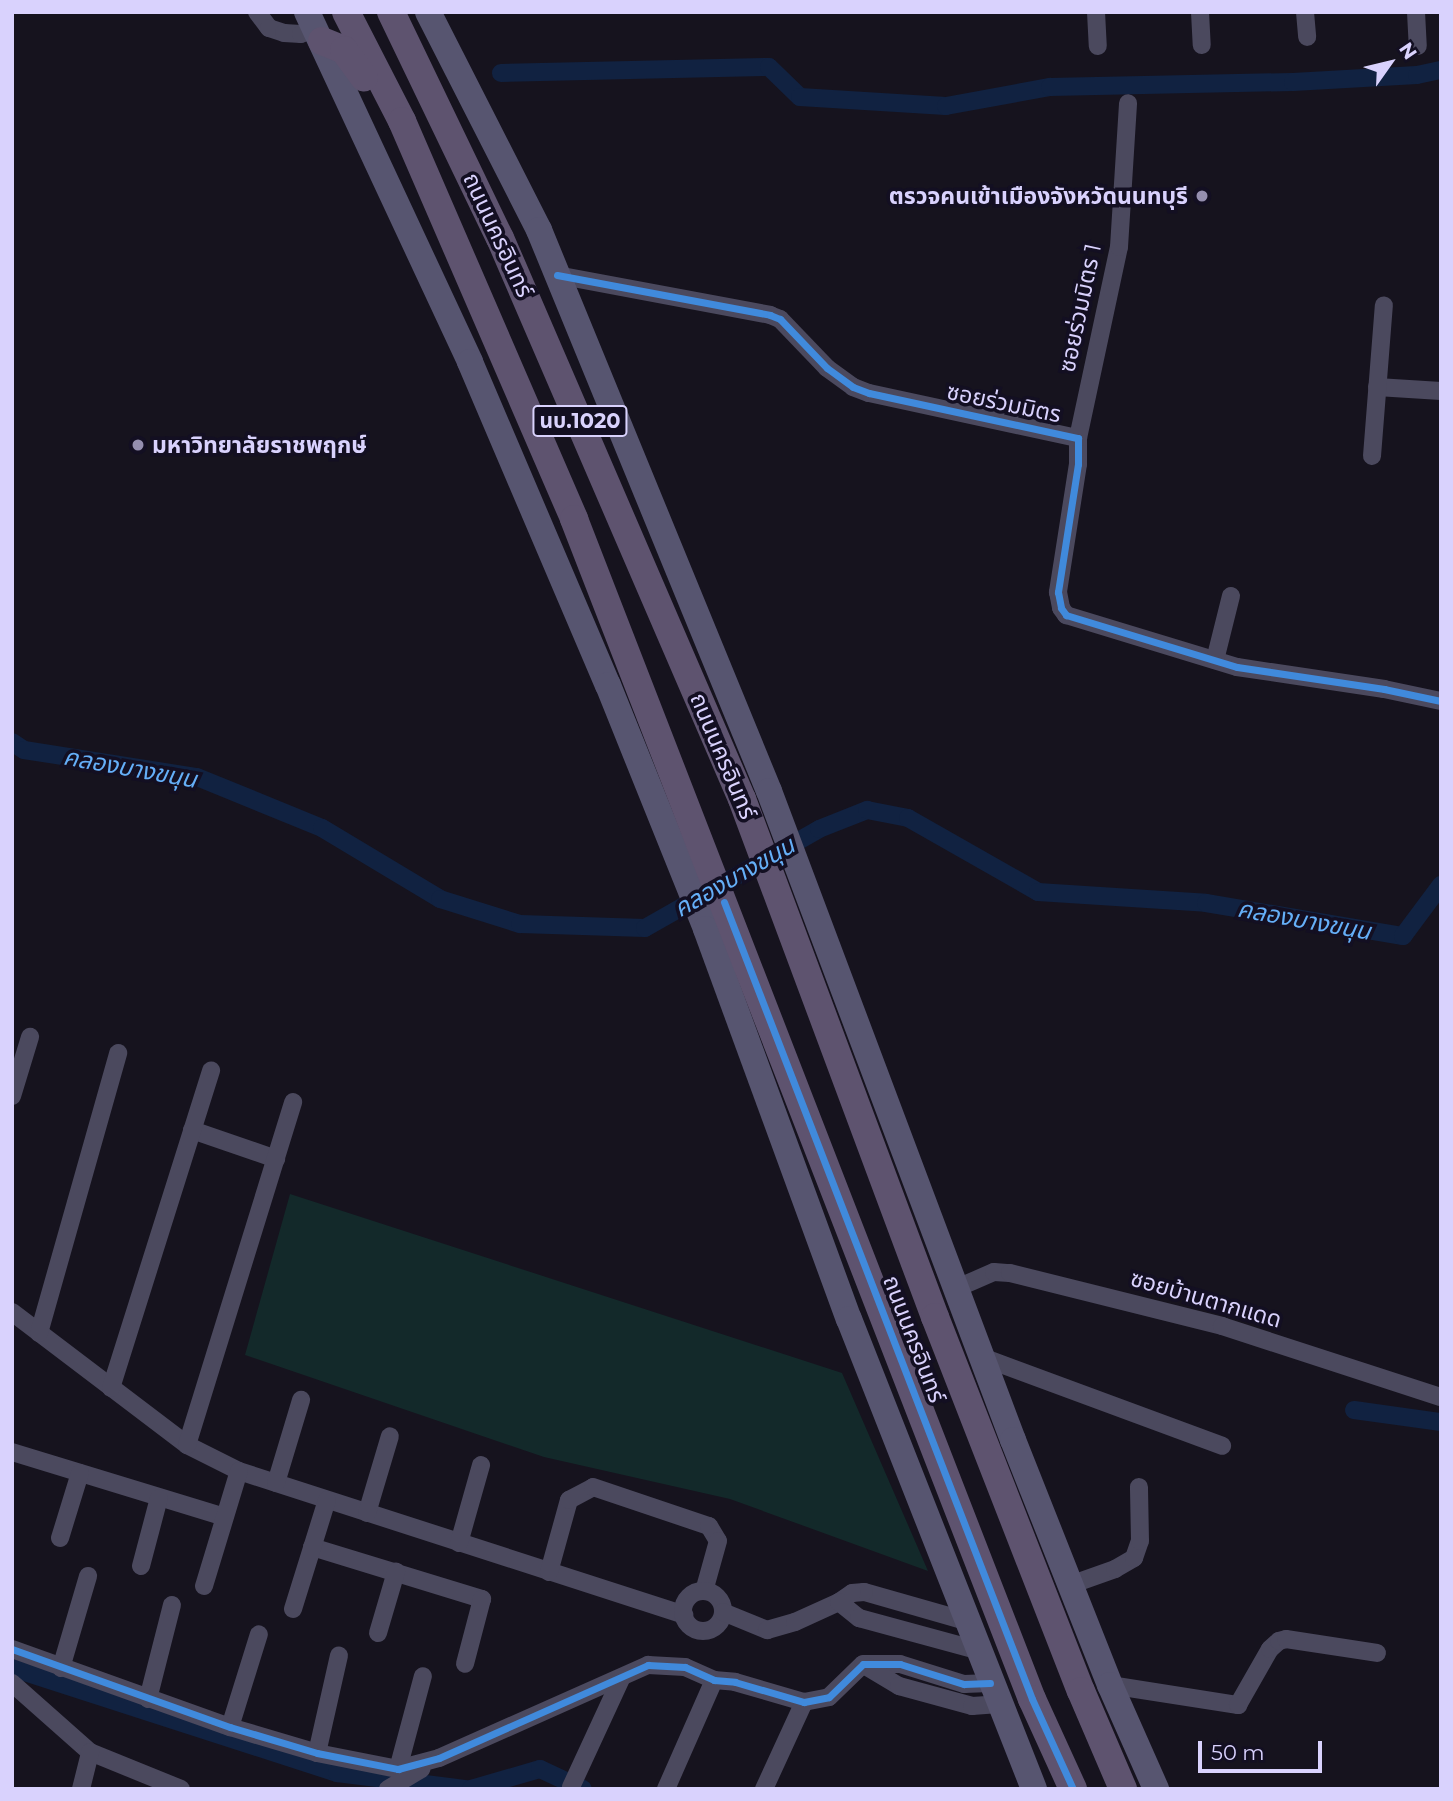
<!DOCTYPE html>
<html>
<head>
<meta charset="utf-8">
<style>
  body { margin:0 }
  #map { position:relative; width:1453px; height:1801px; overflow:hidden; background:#16131e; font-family:Montserrat,"Noto Sans Thai",sans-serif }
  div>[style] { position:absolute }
  .green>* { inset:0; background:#13292a }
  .canal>* { height:18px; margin:-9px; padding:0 9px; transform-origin:9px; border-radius:9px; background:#112241 }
  .street>* { height:18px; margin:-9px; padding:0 9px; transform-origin:9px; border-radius:9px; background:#4b495e }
  .street>.ring { margin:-9px; padding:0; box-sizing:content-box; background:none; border:18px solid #4b495e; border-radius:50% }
  .secondary>* { height:26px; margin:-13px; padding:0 13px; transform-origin:13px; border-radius:13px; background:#575570 }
  .primary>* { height:28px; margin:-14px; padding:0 14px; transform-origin:14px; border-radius:14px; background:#5e536f }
  .cycleway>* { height:7px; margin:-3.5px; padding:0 3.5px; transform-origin:3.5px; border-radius:3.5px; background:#408adc }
  .dots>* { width:19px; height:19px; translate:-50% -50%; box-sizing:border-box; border:4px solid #130f22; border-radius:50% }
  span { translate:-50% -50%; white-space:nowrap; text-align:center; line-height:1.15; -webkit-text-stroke:7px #130f22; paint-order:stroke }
  .shield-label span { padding:2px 5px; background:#130f22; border:2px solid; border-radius:5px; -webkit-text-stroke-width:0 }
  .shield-label { font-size:21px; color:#d9d2fd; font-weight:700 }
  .poi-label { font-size:23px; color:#d9d2fd; font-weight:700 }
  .right { translate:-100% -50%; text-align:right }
  .left { translate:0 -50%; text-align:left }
  .street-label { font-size:23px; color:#d9d2fd }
  .water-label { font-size:24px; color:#65aff8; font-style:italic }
  .frame { position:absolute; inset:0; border:14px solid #d9d2fd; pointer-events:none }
  .north { position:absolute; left:1355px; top:28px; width:70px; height:70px; -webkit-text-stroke:5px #130f22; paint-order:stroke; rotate:56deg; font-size:19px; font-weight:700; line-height:28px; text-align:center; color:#d9d2fd }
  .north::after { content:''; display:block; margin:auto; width:24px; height:32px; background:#d9d2fd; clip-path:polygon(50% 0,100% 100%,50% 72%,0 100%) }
  .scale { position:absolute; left:1198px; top:1741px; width:124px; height:32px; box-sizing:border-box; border:4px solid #d9d2fd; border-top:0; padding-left:9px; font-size:21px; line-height:24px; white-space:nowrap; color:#d9d2fd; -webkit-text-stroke:5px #130f22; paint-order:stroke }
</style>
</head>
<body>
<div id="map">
  <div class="green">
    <i style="clip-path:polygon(290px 1194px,842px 1373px,928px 1571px,730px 1499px,544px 1457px,245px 1355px)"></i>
  </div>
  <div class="canal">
    <i style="left:501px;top:73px;width:268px;rotate:-1.3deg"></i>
    <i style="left:769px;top:67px;width:43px;rotate:44.1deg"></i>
    <i style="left:800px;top:97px;width:146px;rotate:3.5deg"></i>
    <i style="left:946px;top:106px;width:106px;rotate:-10.4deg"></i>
    <i style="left:1050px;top:87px;width:243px;rotate:-1.2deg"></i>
    <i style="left:1293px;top:82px;width:124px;rotate:-3.2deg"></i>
    <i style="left:1417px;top:75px;width:25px;rotate:-12deg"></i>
    <i style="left:12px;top:742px;width:14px;rotate:34deg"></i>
    <i style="left:24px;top:750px;width:175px;rotate:8.9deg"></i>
    <i style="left:197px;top:777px;width:135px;rotate:22.2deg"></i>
    <i style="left:322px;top:828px;width:138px;rotate:31deg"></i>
    <i style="left:440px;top:899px;width:84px;rotate:17.4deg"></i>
    <i style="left:520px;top:924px;width:125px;rotate:1.8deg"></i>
    <i style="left:645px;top:928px;width:200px;rotate:-29.6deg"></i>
    <i style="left:819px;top:829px;width:52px;rotate:-21.6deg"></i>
    <i style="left:867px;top:810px;width:42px;rotate:11deg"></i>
    <i style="left:908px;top:818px;width:150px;rotate:29.6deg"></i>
    <i style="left:1038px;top:892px;width:168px;rotate:3.7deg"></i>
    <i style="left:1206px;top:903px;width:200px;rotate:9.5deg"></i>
    <i style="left:1403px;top:936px;width:64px;rotate:-53.3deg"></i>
    <i style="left:1354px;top:1410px;width:88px;rotate:7.9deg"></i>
    <i style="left:12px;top:1668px;width:342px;rotate:17.9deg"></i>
    <i style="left:337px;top:1773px;width:130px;rotate:7.1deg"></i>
    <i style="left:471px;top:1789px;width:72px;rotate:-16.2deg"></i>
    <i style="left:540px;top:1769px;width:47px;rotate:24.9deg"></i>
  </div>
  <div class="street">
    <i style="left:257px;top:12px;width:20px;rotate:53deg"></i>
    <i style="left:269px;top:28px;width:16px;rotate:18deg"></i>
    <i style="left:284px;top:33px;width:17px;rotate:3deg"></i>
    <i style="left:301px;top:34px;width:16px;rotate:-22deg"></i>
    <i style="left:1096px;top:12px;width:34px;rotate:87deg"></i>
    <i style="left:1200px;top:12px;width:33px;rotate:87deg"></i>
    <i style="left:1305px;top:12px;width:25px;rotate:85deg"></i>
    <i style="left:1416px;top:12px;width:34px;rotate:87deg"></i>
    <i style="left:557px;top:275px;width:217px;rotate:10.6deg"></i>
    <i style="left:770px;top:315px;width:11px;rotate:22deg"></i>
    <i style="left:780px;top:319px;width:68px;rotate:46.2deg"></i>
    <i style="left:827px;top:368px;width:32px;rotate:36deg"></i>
    <i style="left:853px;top:387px;width:17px;rotate:21deg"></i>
    <i style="left:869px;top:393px;width:214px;rotate:12.2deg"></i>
    <i style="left:1078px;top:438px;width:26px;rotate:90deg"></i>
    <i style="left:1078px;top:464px;width:130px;rotate:98.9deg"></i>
    <i style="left:1058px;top:592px;width:16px;rotate:79deg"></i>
    <i style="left:1061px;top:608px;width:9px;rotate:54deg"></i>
    <i style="left:1066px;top:615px;width:179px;rotate:16.9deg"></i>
    <i style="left:1237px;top:667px;width:149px;rotate:8.5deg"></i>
    <i style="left:1384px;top:689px;width:58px;rotate:11.9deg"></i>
    <i style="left:1377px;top:387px;width:64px;rotate:3.6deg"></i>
    <i style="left:1078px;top:438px;width:195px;rotate:-77.9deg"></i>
    <i style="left:1119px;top:247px;width:144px;rotate:-86.4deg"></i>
    <i style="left:1372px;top:456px;width:151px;rotate:-85.5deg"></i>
    <i style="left:1215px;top:660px;width:66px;rotate:-76deg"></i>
    <i style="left:12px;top:1096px;width:62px;rotate:-73deg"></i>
    <i style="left:192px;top:1130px;width:89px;rotate:19deg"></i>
    <i style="left:957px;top:1288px;width:40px;rotate:-23.4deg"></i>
    <i style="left:994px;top:1272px;width:16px;rotate:4deg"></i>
    <i style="left:1010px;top:1273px;width:219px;rotate:14deg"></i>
    <i style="left:1222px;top:1326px;width:230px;rotate:18deg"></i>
    <i style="left:12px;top:1312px;width:220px;rotate:37.2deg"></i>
    <i style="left:187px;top:1445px;width:58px;rotate:26.6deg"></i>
    <i style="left:239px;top:1471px;width:468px;rotate:17.9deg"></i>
    <i style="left:39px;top:1333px;width:291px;rotate:-74.2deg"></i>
    <i style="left:982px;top:1357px;width:256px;rotate:20.3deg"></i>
    <i style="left:111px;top:1388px;width:333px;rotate:-72.5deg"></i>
    <i style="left:187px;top:1445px;width:359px;rotate:-72.8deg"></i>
    <i style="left:12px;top:1452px;width:222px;rotate:17deg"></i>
    <i style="left:276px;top:1483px;width:87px;rotate:-73.2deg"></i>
    <i style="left:367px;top:1513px;width:80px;rotate:-73.4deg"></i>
    <i style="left:60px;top:1538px;width:68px;rotate:-72.9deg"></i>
    <i style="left:459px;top:1543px;width:81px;rotate:-74.2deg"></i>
    <i style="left:312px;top:1547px;width:178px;rotate:17deg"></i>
    <i style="left:482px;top:1599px;width:67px;rotate:104.7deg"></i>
    <i style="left:141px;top:1566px;width:70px;rotate:-75.2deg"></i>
    <i style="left:549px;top:1572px;width:75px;rotate:-74.5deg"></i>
    <i style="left:569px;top:1500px;width:27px;rotate:-28deg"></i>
    <i style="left:593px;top:1487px;width:122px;rotate:18.6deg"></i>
    <i style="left:709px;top:1526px;width:17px;rotate:59deg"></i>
    <i style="left:718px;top:1541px;width:52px;rotate:105.6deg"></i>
    <i style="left:1070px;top:1585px;width:48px;rotate:-19.6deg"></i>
    <i style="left:1115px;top:1569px;width:22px;rotate:-30deg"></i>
    <i style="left:1134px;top:1558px;width:18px;rotate:-71deg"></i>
    <i style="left:1140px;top:1541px;width:54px;rotate:-91.1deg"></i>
    <i style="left:204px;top:1586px;width:120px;rotate:-73.1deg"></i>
    <i class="ring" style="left:683px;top:1591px;width:22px;height:22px"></i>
    <i style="left:293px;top:1609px;width:114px;rotate:-72.7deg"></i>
    <i style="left:723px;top:1612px;width:48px;rotate:22.2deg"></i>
    <i style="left:767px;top:1630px;width:29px;rotate:-16deg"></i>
    <i style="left:795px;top:1622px;width:48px;rotate:-24.4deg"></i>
    <i style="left:966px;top:1621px;width:106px;rotate:-164.1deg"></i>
    <i style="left:864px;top:1592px;width:12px;rotate:175deg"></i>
    <i style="left:852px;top:1593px;width:16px;rotate:145deg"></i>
    <i style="left:839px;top:1602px;width:26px;rotate:39deg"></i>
    <i style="left:859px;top:1618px;width:122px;rotate:15.2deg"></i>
    <i style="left:378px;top:1633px;width:64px;rotate:-73.6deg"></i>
    <i style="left:12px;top:1649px;width:232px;rotate:19.7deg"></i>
    <i style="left:230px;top:1727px;width:91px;rotate:16.6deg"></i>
    <i style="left:317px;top:1753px;width:83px;rotate:11.2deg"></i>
    <i style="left:398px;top:1769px;width:42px;rotate:-15deg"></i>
    <i style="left:439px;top:1758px;width:229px;rotate:-24deg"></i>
    <i style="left:648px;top:1665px;width:37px;rotate:3deg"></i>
    <i style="left:685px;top:1667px;width:32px;rotate:24deg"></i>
    <i style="left:714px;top:1680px;width:21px;rotate:5deg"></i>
    <i style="left:735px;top:1682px;width:72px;rotate:16.2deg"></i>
    <i style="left:804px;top:1702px;width:25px;rotate:-11deg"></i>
    <i style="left:829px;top:1697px;width:47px;rotate:-44.1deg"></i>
    <i style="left:863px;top:1664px;width:37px"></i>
    <i style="left:900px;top:1664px;width:67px;rotate:17.4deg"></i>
    <i style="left:964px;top:1684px;width:26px;rotate:-2deg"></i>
    <i style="left:864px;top:1665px;width:41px;rotate:31deg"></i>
    <i style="left:899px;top:1686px;width:76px;rotate:15.3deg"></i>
    <i style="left:972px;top:1706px;width:27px;rotate:-4deg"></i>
    <i style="left:61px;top:1668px;width:96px;rotate:-73.6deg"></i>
    <i style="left:12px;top:1683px;width:104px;rotate:41.5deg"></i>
    <i style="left:90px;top:1752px;width:98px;rotate:22.1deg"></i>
    <i style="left:1110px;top:1685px;width:130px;rotate:8.9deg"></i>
    <i style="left:1238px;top:1705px;width:64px;rotate:-60.3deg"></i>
    <i style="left:1270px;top:1649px;width:12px;rotate:-42deg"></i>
    <i style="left:1279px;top:1641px;width:7px;rotate:-16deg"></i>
    <i style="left:1286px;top:1639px;width:92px;rotate:8.7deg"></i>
    <i style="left:148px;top:1699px;width:97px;rotate:-75.7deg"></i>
    <i style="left:230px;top:1727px;width:97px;rotate:-72.7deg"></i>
    <i style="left:317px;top:1753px;width:100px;rotate:-77.3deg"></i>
    <i style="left:398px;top:1769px;width:96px;rotate:-75deg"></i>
    <i style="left:571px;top:1787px;width:119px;rotate:-65.2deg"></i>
    <i style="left:81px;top:1789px;width:38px;rotate:-76deg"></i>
    <i style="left:388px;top:1789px;width:39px;rotate:-31deg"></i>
    <i style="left:666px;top:1789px;width:119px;rotate:-66.2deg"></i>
    <i style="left:764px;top:1789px;width:96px;rotate:-65.3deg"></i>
  </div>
  <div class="secondary">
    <i style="left:307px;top:12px;width:386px;rotate:65deg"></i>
    <i style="left:470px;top:362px;width:351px;rotate:66.9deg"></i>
    <i style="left:608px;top:685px;width:263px;rotate:68.1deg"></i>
    <i style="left:706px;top:929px;width:415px;rotate:69.9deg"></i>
    <i style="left:849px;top:1319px;width:505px;rotate:68.51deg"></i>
    <i style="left:428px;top:12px;width:245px;rotate:63deg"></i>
    <i style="left:539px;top:230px;width:606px;rotate:67.71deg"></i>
    <i style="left:769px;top:791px;width:693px;rotate:69.4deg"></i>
    <i style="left:1013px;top:1440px;width:264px;rotate:68.4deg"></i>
    <i style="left:1110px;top:1685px;width:114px;rotate:66.1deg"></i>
  </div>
  <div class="primary">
    <i style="left:346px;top:12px;width:123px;rotate:62.8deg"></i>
    <i style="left:402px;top:121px;width:434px;rotate:66.6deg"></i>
    <i style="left:574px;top:519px;width:1266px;rotate:68.79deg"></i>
    <i style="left:1032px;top:1699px;width:99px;rotate:65.5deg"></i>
    <i style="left:391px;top:12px;width:251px;rotate:64.3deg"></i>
    <i style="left:500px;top:238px;width:611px;rotate:66.67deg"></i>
    <i style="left:742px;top:799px;width:553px;rotate:69.57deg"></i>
    <i style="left:935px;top:1317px;width:401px;rotate:68.7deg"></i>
    <i style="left:1081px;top:1691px;width:107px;rotate:66.8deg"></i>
    <i style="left:322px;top:41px;width:24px;rotate:22deg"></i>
    <i style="left:344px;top:50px;width:34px;rotate:54deg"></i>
  </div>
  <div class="cycleway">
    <i style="left:557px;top:275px;width:217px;rotate:10.6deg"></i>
    <i style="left:770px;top:315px;width:11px;rotate:22deg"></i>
    <i style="left:780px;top:319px;width:68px;rotate:46.2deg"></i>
    <i style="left:827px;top:368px;width:32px;rotate:36deg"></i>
    <i style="left:853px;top:387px;width:17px;rotate:21deg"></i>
    <i style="left:869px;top:393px;width:214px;rotate:12.2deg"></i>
    <i style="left:1078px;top:438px;width:26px;rotate:90deg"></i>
    <i style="left:1078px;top:464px;width:130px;rotate:98.9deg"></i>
    <i style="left:1058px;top:592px;width:16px;rotate:79deg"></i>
    <i style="left:1061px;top:608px;width:9px;rotate:54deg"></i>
    <i style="left:1066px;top:615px;width:179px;rotate:16.9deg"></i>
    <i style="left:1237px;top:667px;width:149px;rotate:8.5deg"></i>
    <i style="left:1384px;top:689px;width:58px;rotate:11.9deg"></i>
    <i style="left:724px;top:902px;width:854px;rotate:68.87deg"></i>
    <i style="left:1032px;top:1699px;width:99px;rotate:65.5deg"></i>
    <i style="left:12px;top:1649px;width:232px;rotate:19.7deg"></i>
    <i style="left:230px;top:1727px;width:91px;rotate:16.6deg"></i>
    <i style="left:317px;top:1753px;width:83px;rotate:11.2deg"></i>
    <i style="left:398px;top:1769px;width:42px;rotate:-15deg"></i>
    <i style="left:439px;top:1758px;width:229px;rotate:-24deg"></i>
    <i style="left:648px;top:1665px;width:37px;rotate:3deg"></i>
    <i style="left:685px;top:1667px;width:32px;rotate:24deg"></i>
    <i style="left:714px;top:1680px;width:21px;rotate:5deg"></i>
    <i style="left:735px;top:1682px;width:72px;rotate:16.2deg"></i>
    <i style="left:804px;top:1702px;width:25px;rotate:-11deg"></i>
    <i style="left:829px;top:1697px;width:47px;rotate:-44.1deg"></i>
    <i style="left:863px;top:1664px;width:37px"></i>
    <i style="left:900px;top:1664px;width:67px;rotate:17.4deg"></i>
    <i style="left:964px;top:1684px;width:26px;rotate:-2deg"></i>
  </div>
  <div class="dots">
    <i style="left:1202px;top:196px;background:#958faf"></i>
    <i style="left:138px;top:445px;background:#958faf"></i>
  </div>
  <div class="shield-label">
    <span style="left:580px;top:421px">นบ.1020</span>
  </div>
  <div class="poi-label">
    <span class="right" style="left:1188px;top:196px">ตรวจคนเข้าเมืองจังหวัดนนทบุรี</span>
    <span class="left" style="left:152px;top:445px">มหาวิทยาลัยราชพฤกษ์</span>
  </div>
  <div class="street-label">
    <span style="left:498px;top:235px;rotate:65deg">ถนนนครอินทร์</span>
    <span style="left:1080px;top:308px;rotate:-78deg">ซอยร่วมมิตร 1</span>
    <span style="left:1004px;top:403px;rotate:12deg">ซอยร่วมมิตร</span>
    <span style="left:723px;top:756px;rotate:67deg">ถนนนครอินทร์</span>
    <span style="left:1206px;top:1299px;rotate:16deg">ซอยบ้านตากแดด</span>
    <span style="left:914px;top:1339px;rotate:69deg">ถนนนครอินทร์</span>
  </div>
  <div class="water-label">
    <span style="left:130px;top:768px;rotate:10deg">คลองบางขนุน</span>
    <span style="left:734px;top:877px;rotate:-30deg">คลองบางขนุน</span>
    <span style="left:1304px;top:920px;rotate:10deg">คลองบางขนุน</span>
  </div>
  <div class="frame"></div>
  <div class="north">N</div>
  <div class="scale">50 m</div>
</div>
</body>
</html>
